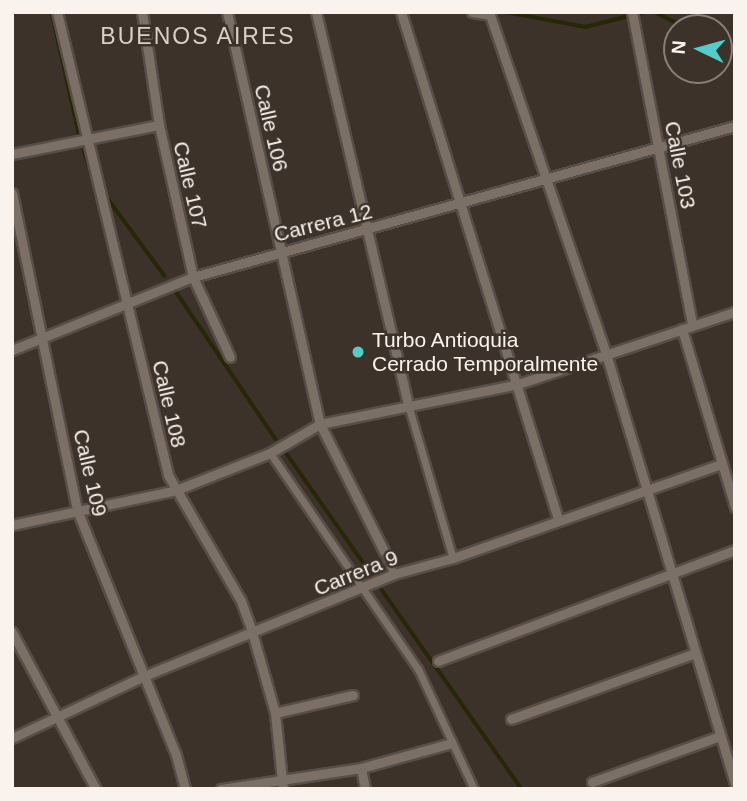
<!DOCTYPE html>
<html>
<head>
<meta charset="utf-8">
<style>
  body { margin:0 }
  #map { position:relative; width:747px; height:801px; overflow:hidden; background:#3c322a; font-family:Arial,sans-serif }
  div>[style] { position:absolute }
  .stream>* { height:3.5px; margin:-1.75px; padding:0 1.75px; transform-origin:1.75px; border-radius:1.75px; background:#252706 }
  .roads { filter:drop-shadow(2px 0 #574e47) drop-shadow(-2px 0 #574e47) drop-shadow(0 2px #574e47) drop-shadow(0 -2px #574e47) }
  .pedestrian>* { height:7px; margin:-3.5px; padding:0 3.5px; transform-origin:3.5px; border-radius:3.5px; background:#7b6f66 }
  .minor>* { height:9px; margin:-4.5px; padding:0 4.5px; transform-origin:4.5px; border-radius:4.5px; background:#7b6f66 }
  .dots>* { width:19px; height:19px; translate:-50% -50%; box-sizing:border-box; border:4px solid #3c322a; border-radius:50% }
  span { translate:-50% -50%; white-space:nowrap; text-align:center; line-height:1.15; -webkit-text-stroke:5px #3c322a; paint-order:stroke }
  .street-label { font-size:21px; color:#faf3ed }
  .poi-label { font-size:21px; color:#faf3ed }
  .left { translate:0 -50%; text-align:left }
  .neighbourhood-label { font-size:23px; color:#dccfc4; letter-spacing:2px }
  .frame { position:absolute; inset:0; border:14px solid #faf3ed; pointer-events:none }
  .north { position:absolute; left:663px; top:14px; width:70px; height:70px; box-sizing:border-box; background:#3c322a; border:2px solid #887f78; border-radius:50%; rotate:275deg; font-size:19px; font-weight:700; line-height:28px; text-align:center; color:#faf3ed }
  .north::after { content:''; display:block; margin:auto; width:24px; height:32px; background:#53cdc9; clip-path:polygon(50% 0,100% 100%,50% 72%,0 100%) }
</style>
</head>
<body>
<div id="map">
  <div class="stream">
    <i style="left:52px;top:12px;width:124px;rotate:77.4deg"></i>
    <i style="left:506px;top:12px;width:81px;rotate:10.6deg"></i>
    <i style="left:586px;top:27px;width:61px;rotate:-14.3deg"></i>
    <i style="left:655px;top:12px;width:36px;rotate:27deg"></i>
    <i style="left:719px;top:44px;width:17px;rotate:21deg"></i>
    <i style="left:84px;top:150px;width:36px;rotate:72deg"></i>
    <i style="left:103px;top:192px;width:104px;rotate:53.6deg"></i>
    <i style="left:177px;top:293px;width:176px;rotate:55.9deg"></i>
    <i style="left:287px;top:454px;width:148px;rotate:54.9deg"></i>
    <i style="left:382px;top:590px;width:243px;rotate:54.9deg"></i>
  </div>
  <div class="roads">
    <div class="pedestrian">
      <i style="left:409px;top:408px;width:156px;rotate:73.7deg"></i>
      <i style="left:270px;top:453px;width:262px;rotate:55.6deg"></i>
      <i style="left:418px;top:669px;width:132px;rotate:65deg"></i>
      <i style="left:384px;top:551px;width:25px;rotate:67deg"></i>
    </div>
    <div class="minor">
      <i style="left:57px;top:12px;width:476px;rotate:76.5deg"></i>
      <i style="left:168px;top:475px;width:146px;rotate:59.9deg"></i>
      <i style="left:241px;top:601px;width:33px;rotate:70deg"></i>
      <i style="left:252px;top:632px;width:84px;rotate:74.1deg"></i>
      <i style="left:275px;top:713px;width:76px;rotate:84deg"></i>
      <i style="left:142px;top:12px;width:114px;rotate:81.4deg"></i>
      <i style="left:159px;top:125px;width:156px;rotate:77.4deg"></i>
      <i style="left:193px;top:277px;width:88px;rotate:65.2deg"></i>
      <i style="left:227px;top:12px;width:422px;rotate:77.3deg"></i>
      <i style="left:320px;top:424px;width:142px;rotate:63.3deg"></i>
      <i style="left:316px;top:12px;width:407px;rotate:76.8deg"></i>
      <i style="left:401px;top:12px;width:531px;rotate:72.79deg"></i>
      <i style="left:472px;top:12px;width:18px;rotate:9deg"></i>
      <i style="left:489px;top:12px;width:365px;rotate:71.1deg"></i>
      <i style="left:607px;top:357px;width:447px;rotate:73.3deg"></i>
      <i style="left:632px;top:12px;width:319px;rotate:79.1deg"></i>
      <i style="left:12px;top:154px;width:150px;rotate:-11.2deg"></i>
      <i style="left:12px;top:193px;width:324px;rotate:78.4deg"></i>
      <i style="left:77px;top:510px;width:264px;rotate:68deg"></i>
      <i style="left:176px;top:755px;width:35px;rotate:75deg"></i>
      <i style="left:682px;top:329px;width:186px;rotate:73.4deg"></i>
      <i style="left:12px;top:350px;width:195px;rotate:-22deg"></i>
      <i style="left:193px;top:277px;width:563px;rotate:-15.57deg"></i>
      <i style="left:12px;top:525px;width:168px;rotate:-12deg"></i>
      <i style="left:176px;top:490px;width:101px;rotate:-21.5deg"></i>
      <i style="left:270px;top:453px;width:58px;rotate:-30.1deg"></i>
      <i style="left:320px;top:424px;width:202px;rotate:-11.4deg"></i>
      <i style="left:518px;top:384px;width:229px;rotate:-18.4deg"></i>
      <i style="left:12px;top:632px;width:178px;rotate:61.9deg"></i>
      <i style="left:438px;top:661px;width:317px;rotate:-20.5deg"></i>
      <i style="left:275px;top:713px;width:80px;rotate:-13deg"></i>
      <i style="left:511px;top:719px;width:195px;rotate:-19.7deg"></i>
      <i style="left:12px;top:738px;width:146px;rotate:-25.2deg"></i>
      <i style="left:144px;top:676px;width:270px;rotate:-22.2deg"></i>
      <i style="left:394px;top:574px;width:61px;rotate:-15.2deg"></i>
      <i style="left:453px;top:558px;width:285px;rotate:-19.3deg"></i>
      <i style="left:361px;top:768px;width:21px;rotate:79deg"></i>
      <i style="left:592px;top:782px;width:136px;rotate:-19.8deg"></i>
      <i style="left:221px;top:789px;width:142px;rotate:-8.5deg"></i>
      <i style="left:361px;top:768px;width:94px;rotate:-15.4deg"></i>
    </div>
  </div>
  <div class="dots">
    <i style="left:358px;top:352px;background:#53cdc9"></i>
  </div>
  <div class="street-label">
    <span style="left:271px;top:128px;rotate:77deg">Calle 106</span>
    <span style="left:680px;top:165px;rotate:79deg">Calle 103</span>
    <span style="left:190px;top:185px;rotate:77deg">Calle 107</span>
    <span style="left:323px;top:223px;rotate:-14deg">Carrera 12</span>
    <span style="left:169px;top:404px;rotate:77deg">Calle 108</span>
    <span style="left:90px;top:473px;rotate:77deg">Calle 109</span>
    <span style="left:356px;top:573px;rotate:-22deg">Carrera 9</span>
  </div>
  <div class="poi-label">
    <span class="left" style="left:372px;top:352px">Turbo Antioquia<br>Cerrado Temporalmente</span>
  </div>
  <div class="neighbourhood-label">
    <span style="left:198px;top:36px">BUENOS AIRES</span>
  </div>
  <div class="frame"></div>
  <div class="north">N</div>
</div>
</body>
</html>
